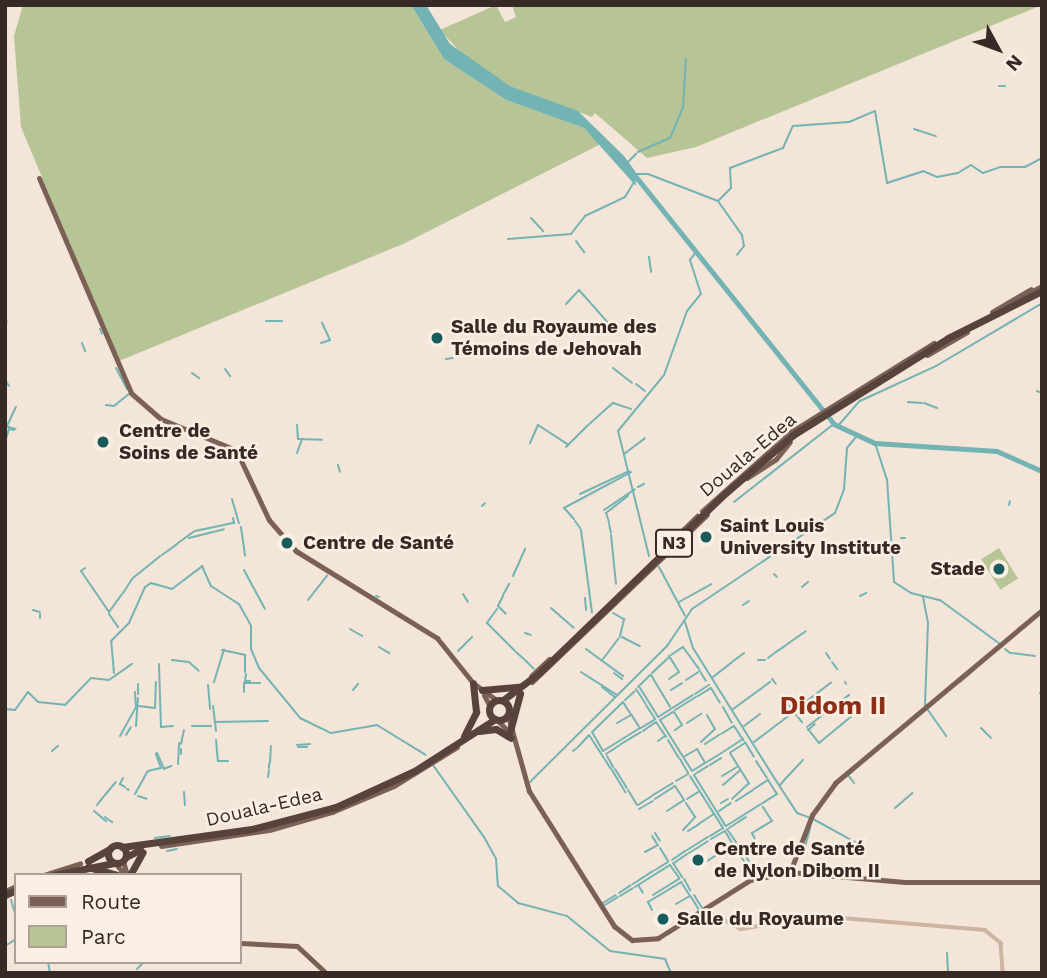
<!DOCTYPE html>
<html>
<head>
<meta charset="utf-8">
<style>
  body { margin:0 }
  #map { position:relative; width:1047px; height:978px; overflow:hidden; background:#f3e5d8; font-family:"Work Sans",sans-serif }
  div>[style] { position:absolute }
  .green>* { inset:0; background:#b7c496; transform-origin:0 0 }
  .water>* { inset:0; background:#74b3b3 }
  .stream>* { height:2px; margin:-1px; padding:0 1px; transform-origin:1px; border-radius:1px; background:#74b3b3 }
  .river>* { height:4.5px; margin:-2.25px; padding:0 2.25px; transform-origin:2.25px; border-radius:2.25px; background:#74b3b3 }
  .minor>* { height:3.5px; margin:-1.75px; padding:0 1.75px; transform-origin:1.75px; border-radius:1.75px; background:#cdb4a3 }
  .major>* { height:5px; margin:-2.5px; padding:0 2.5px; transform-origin:2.5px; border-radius:2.5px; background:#7a6055 }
  .highway>* { height:7px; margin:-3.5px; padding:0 3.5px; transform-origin:3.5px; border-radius:3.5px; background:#58433c }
  .highway>.ring { margin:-3.5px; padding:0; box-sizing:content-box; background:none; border:7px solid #58433c; border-radius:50% }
  .dots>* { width:19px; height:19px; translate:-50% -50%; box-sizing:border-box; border:4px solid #fbefe4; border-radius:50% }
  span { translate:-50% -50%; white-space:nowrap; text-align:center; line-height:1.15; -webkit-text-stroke:5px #fbefe4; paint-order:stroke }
  .shield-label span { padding:2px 5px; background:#fbefe4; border:2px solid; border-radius:5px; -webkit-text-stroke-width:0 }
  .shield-label { font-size:18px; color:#372a26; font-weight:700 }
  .poi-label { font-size:19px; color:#372a26; font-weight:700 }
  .left { translate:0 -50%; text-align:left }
  .right { translate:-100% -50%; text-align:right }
  .street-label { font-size:19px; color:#372a26 }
  .district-label { font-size:26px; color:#8d2e17; font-weight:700 }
  .frame { position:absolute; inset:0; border:7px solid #372a26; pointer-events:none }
  .legend { position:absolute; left:14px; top:873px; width:228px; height:91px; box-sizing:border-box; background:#fbefe4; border:2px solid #ada098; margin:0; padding:9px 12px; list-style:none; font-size:21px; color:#372a26 }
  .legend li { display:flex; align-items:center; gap:14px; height:35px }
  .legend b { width:35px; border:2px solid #ada098 }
  .north { position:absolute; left:963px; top:14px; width:70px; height:70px; -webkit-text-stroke:5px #fbefe4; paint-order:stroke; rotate:131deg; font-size:19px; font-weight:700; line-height:28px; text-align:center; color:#372a26 }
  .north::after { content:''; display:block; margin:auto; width:24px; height:32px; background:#372a26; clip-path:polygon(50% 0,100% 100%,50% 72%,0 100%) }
</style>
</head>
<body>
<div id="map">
  <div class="green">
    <i style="clip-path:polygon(23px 5px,411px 5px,444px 59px,506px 100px,584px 128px,601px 144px,403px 244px,119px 361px,21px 127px,14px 36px)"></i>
    <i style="clip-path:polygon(496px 5px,505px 22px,516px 17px,512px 5px,1042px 5px,696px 147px,647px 158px,595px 113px,592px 117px,510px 86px,464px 56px,440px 30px)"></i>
    <i style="left:999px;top:548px;width:36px;height:21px;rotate:58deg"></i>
  </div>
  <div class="water">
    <i style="clip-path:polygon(411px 5px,426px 5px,450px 44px,510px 86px,578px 111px,624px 156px,635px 171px,636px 186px,584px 128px,506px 100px,444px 59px)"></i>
  </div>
  <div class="stream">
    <i style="left:999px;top:86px;width:6px"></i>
    <i style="left:914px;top:129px;width:23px;rotate:18deg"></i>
    <i style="left:638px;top:152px;width:35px;rotate:-24deg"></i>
    <i style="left:670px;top:138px;width:33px;rotate:-67deg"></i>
    <i style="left:683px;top:108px;width:50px;rotate:-86.6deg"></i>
    <i style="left:627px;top:163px;width:13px;rotate:-45deg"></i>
    <i style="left:634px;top:174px;width:14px"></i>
    <i style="left:648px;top:174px;width:75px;rotate:21.1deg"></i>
    <i style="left:718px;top:201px;width:18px;rotate:-45deg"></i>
    <i style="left:731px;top:188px;width:20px;rotate:-93deg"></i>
    <i style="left:730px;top:168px;width:57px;rotate:-20.7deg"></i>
    <i style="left:783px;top:148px;width:24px;rotate:-66deg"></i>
    <i style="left:793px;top:126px;width:56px;rotate:-4.1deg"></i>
    <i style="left:849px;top:122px;width:28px;rotate:-23deg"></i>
    <i style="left:875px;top:111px;width:73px;rotate:80.5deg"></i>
    <i style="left:887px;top:183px;width:38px;rotate:-18deg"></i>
    <i style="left:923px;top:171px;width:15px;rotate:23deg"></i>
    <i style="left:937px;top:177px;width:21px;rotate:-11deg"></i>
    <i style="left:958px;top:173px;width:15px;rotate:-32deg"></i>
    <i style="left:971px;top:165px;width:14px;rotate:34deg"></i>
    <i style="left:983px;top:173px;width:18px;rotate:-19deg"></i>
    <i style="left:1000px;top:167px;width:25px"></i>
    <i style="left:1025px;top:167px;width:19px;rotate:-28deg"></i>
    <i style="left:718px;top:201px;width:42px;rotate:54.8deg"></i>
    <i style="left:742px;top:235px;width:11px;rotate:80deg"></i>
    <i style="left:744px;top:246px;width:11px;rotate:128deg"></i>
    <i style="left:531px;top:218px;width:18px;rotate:47deg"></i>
    <i style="left:508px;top:239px;width:63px;rotate:-4.5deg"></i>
    <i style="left:571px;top:234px;width:23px;rotate:-52deg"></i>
    <i style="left:585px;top:216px;width:44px;rotate:-25.4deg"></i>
    <i style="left:625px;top:197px;width:17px;rotate:-59deg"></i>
    <i style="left:576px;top:241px;width:14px;rotate:54deg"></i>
    <i style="left:649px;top:257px;width:15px;rotate:82deg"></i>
    <i style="left:566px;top:304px;width:19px;rotate:-47deg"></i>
    <i style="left:579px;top:290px;width:47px;rotate:48.5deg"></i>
    <i style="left:266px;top:321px;width:16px"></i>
    <i style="left:5px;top:325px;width:4px;rotate:-63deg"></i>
    <i style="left:100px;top:329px;width:5px;rotate:68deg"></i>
    <i style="left:82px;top:343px;width:9px;rotate:69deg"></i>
    <i style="left:321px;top:343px;width:9px;rotate:-18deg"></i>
    <i style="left:330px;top:340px;width:19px;rotate:-115deg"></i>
    <i style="left:446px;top:359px;width:7px;rotate:-8deg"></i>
    <i style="left:116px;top:368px;width:24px;rotate:62deg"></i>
    <i style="left:613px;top:368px;width:24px;rotate:38deg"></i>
    <i style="left:225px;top:369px;width:9px;rotate:54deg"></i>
    <i style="left:192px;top:373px;width:9px;rotate:36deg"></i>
    <i style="left:5px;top:380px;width:7px;rotate:56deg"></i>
    <i style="left:636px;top:384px;width:11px;rotate:38deg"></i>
    <i style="left:1037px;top:391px;width:5px;rotate:22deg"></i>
    <i style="left:908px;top:402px;width:14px;rotate:4deg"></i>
    <i style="left:924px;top:403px;width:14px;rotate:21deg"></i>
    <i style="left:106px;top:405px;width:8px;rotate:7deg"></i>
    <i style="left:114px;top:406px;width:19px;rotate:-39deg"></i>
    <i style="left:297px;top:425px;width:14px;rotate:86deg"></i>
    <i style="left:298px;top:439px;width:24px;rotate:2deg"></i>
    <i style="left:5px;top:426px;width:11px;rotate:15deg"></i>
    <i style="left:7px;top:426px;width:21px;rotate:-65deg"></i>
    <i style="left:586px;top:427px;width:36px;rotate:-42deg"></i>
    <i style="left:613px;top:403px;width:19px;rotate:18deg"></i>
    <i style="left:837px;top:427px;width:35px;rotate:-49deg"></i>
    <i style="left:860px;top:401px;width:84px;rotate:-24.7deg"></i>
    <i style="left:936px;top:366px;width:120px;rotate:-30.6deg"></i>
    <i style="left:5px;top:442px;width:14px;rotate:-73deg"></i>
    <i style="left:9px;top:429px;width:5px;rotate:11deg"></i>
    <i style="left:530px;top:443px;width:20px;rotate:-66deg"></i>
    <i style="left:538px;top:425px;width:35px;rotate:33deg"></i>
    <i style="left:875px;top:443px;width:38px;rotate:72deg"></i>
    <i style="left:887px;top:479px;width:103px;rotate:86.1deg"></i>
    <i style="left:894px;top:582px;width:20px;rotate:33deg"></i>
    <i style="left:911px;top:593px;width:30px;rotate:14deg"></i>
    <i style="left:940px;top:600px;width:74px;rotate:36.3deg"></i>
    <i style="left:566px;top:447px;width:28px;rotate:-45deg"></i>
    <i style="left:763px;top:449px;width:4px;rotate:-34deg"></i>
    <i style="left:297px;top:453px;width:15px;rotate:-70deg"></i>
    <i style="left:624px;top:454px;width:26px;rotate:-37deg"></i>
    <i style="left:338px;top:465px;width:7px;rotate:74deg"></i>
    <i style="left:638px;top:487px;width:7px;rotate:-27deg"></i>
    <i style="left:580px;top:494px;width:54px;rotate:-25.1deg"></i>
    <i style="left:232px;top:499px;width:25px;rotate:74deg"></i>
    <i style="left:734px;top:502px;width:127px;rotate:-38deg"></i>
    <i style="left:1009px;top:505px;width:4px;rotate:-76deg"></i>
    <i style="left:482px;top:506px;width:4px;rotate:-45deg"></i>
    <i style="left:604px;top:510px;width:37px;rotate:-34deg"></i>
    <i style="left:574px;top:519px;width:15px;rotate:-132deg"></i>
    <i style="left:564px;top:508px;width:76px;rotate:-28.2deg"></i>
    <i style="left:575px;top:521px;width:9px;rotate:54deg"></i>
    <i style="left:609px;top:522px;width:9px;rotate:-108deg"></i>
    <i style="left:606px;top:513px;width:28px;rotate:-38deg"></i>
    <i style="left:609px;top:524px;width:9px;rotate:77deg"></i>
    <i style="left:241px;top:527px;width:29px;rotate:82deg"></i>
    <i style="left:581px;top:530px;width:83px;rotate:82.4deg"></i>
    <i style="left:195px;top:531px;width:40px;rotate:-12deg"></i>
    <i style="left:234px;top:523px;width:5px;rotate:-101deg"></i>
    <i style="left:611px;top:535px;width:49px;rotate:84.2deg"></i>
    <i style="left:189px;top:538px;width:36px;rotate:-14deg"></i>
    <i style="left:901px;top:538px;width:4px"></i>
    <i style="left:178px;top:543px;width:19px;rotate:-36deg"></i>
    <i style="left:162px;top:555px;width:19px;rotate:-36deg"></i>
    <i style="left:649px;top:556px;width:129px;rotate:-103.9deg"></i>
    <i style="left:618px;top:431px;width:72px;rotate:-50.6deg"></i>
    <i style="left:664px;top:375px;width:68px;rotate:-70.2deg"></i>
    <i style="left:687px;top:311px;width:22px;rotate:-51deg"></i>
    <i style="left:701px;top:294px;width:36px;rotate:-108deg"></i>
    <i style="left:690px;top:260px;width:9px;rotate:-54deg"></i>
    <i style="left:659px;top:567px;width:55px;rotate:62deg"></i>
    <i style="left:85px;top:568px;width:5px;rotate:143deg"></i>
    <i style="left:81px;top:571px;width:50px;rotate:55.7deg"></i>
    <i style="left:109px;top:612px;width:22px;rotate:-54deg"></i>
    <i style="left:244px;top:570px;width:44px;rotate:61.7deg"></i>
    <i style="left:774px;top:574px;width:4px;rotate:45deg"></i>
    <i style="left:513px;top:576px;width:30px;rotate:-66deg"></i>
    <i style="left:133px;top:578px;width:35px;rotate:-39deg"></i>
    <i style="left:802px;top:587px;width:8px;rotate:-40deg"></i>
    <i style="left:123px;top:593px;width:17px;rotate:-57deg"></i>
    <i style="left:463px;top:594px;width:9px;rotate:58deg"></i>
    <i style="left:503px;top:595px;width:13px;rotate:-61deg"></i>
    <i style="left:376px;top:596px;width:3px;rotate:18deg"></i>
    <i style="left:503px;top:596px;width:11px;rotate:117deg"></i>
    <i style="left:498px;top:606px;width:11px;rotate:45deg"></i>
    <i style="left:860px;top:596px;width:7px;rotate:-27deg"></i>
    <i style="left:923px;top:597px;width:26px;rotate:79deg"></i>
    <i style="left:928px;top:623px;width:82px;rotate:92.1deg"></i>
    <i style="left:585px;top:598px;width:12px;rotate:85deg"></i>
    <i style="left:308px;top:600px;width:31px;rotate:-52deg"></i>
    <i style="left:679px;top:602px;width:37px;rotate:-29deg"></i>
    <i style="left:743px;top:605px;width:7px;rotate:-34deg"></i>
    <i style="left:551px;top:608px;width:30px;rotate:41deg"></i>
    <i style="left:497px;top:609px;width:17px;rotate:126deg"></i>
    <i style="left:487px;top:623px;width:17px;rotate:45deg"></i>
    <i style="left:33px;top:610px;width:7px;rotate:16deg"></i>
    <i style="left:613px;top:613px;width:13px;rotate:29deg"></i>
    <i style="left:624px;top:619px;width:18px;rotate:103deg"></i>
    <i style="left:109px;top:614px;width:16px;rotate:55deg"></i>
    <i style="left:40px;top:618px;width:4px;rotate:-90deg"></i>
    <i style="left:685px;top:622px;width:27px;rotate:73deg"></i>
    <i style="left:693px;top:648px;width:151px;rotate:58deg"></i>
    <i style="left:773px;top:776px;width:44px;rotate:57deg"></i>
    <i style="left:797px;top:813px;width:12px;rotate:20deg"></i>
    <i style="left:350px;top:629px;width:14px;rotate:30deg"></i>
    <i style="left:525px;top:633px;width:6px;rotate:18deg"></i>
    <i style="left:500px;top:636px;width:21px;rotate:45deg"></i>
    <i style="left:622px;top:637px;width:20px;rotate:27deg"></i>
    <i style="left:786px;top:645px;width:24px;rotate:-35deg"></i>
    <i style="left:379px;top:647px;width:12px;rotate:31deg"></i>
    <i style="left:586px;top:649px;width:46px;rotate:36.1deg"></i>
    <i style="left:1005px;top:649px;width:6px;rotate:39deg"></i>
    <i style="left:222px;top:650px;width:24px;rotate:12deg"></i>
    <i style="left:245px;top:655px;width:17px;rotate:90deg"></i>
    <i style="left:458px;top:651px;width:20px;rotate:-45deg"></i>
    <i style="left:516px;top:652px;width:12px;rotate:42deg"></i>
    <i style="left:826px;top:653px;width:7px;rotate:56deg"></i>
    <i style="left:1011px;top:653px;width:24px;rotate:7deg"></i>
    <i style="left:773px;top:654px;width:14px;rotate:-34deg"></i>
    <i style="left:671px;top:655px;width:14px;rotate:-34deg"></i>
    <i style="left:683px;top:647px;width:27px;rotate:54deg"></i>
    <i style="left:768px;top:658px;width:5px;rotate:-37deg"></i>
    <i style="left:603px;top:659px;width:26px;rotate:-53deg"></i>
    <i style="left:172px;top:660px;width:17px;rotate:7deg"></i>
    <i style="left:189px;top:662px;width:13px;rotate:42deg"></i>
    <i style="left:758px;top:660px;width:7px"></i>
    <i style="left:526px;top:661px;width:11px;rotate:45deg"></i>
    <i style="left:732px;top:662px;width:15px;rotate:-37deg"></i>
    <i style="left:832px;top:662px;width:9px;rotate:54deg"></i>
    <i style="left:159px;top:664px;width:63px;rotate:88.2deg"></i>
    <i style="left:161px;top:727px;width:12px;rotate:-5deg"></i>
    <i style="left:581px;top:672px;width:43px;rotate:32.6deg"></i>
    <i style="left:114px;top:673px;width:32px;rotate:-95deg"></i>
    <i style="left:111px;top:641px;width:25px;rotate:-45deg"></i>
    <i style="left:129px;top:623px;width:39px;rotate:-66deg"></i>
    <i style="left:145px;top:587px;width:7px;rotate:-34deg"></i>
    <i style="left:151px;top:583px;width:22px;rotate:16deg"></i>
    <i style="left:172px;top:589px;width:38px;rotate:-37deg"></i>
    <i style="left:202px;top:566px;width:22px;rotate:66deg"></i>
    <i style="left:211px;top:586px;width:33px;rotate:33deg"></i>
    <i style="left:239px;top:604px;width:25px;rotate:61deg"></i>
    <i style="left:251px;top:626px;width:23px;rotate:90deg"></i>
    <i style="left:251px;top:649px;width:21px;rotate:67deg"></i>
    <i style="left:259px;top:668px;width:65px;rotate:50.6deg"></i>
    <i style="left:300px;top:718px;width:34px;rotate:26deg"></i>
    <i style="left:331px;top:733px;width:47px;rotate:-9.9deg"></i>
    <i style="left:377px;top:725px;width:57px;rotate:31.5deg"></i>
    <i style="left:614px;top:673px;width:10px;rotate:37deg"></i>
    <i style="left:652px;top:673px;width:23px;rotate:-43deg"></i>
    <i style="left:701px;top:673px;width:9px;rotate:58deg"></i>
    <i style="left:246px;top:674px;width:7px;rotate:98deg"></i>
    <i style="left:245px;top:681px;width:5px"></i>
    <i style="left:651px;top:675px;width:37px;rotate:59deg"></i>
    <i style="left:713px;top:677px;width:23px;rotate:-38deg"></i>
    <i style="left:669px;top:679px;width:12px;rotate:-35deg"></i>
    <i style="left:679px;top:672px;width:19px;rotate:-122deg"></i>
    <i style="left:772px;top:679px;width:6px;rotate:51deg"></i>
    <i style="left:686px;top:680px;width:17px;rotate:-33deg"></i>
    <i style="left:214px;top:682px;width:34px;rotate:-73deg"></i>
    <i style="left:845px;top:682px;width:2px;rotate:63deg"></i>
    <i style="left:960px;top:682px;width:18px;rotate:-41deg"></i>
    <i style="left:138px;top:684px;width:10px;rotate:90deg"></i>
    <i style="left:208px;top:685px;width:24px;rotate:85deg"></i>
    <i style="left:602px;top:687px;width:16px;rotate:38deg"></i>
    <i style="left:638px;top:687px;width:17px;rotate:-45deg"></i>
    <i style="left:640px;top:688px;width:34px;rotate:58deg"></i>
    <i style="left:658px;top:717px;width:41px;rotate:-32.2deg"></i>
    <i style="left:711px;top:688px;width:17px;rotate:59deg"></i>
    <i style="left:636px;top:689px;width:17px;rotate:57deg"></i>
    <i style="left:353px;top:690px;width:8px;rotate:-50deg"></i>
    <i style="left:671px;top:690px;width:13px;rotate:-32deg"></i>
    <i style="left:244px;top:692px;width:9px;rotate:-90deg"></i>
    <i style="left:244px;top:683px;width:16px"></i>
    <i style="left:1040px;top:693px;width:2px"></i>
    <i style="left:695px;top:694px;width:17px;rotate:-33deg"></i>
    <i style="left:698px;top:696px;width:15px;rotate:-32deg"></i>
    <i style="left:783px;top:698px;width:31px;rotate:52deg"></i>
    <i style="left:625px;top:700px;width:13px;rotate:-42deg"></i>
    <i style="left:623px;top:702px;width:43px;rotate:135.9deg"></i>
    <i style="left:592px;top:732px;width:22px;rotate:60deg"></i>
    <i style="left:603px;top:751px;width:44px;rotate:-31.9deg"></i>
    <i style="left:623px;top:702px;width:13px;rotate:58deg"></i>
    <i style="left:646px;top:705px;width:17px;rotate:57deg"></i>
    <i style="left:139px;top:706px;width:16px;rotate:7deg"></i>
    <i style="left:155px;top:708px;width:26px;rotate:-88deg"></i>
    <i style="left:213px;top:706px;width:25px;rotate:83deg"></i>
    <i style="left:800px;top:706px;width:39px;rotate:-37deg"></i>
    <i style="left:723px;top:707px;width:18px;rotate:61deg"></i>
    <i style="left:5px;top:709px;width:10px;rotate:6deg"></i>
    <i style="left:15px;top:710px;width:22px;rotate:-54deg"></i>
    <i style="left:28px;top:692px;width:14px;rotate:45deg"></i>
    <i style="left:38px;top:702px;width:27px;rotate:6deg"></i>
    <i style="left:65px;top:705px;width:37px;rotate:-46deg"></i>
    <i style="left:91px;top:678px;width:18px;rotate:6deg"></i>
    <i style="left:109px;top:680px;width:28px;rotate:-35deg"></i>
    <i style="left:733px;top:709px;width:46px;rotate:-36.1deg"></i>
    <i style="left:675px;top:710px;width:25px;rotate:-32deg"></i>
    <i style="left:928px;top:710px;width:32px;rotate:55deg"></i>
    <i style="left:674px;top:712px;width:15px;rotate:58deg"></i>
    <i style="left:682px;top:725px;width:9px;rotate:144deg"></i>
    <i style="left:631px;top:714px;width:15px;rotate:58deg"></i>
    <i style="left:660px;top:720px;width:60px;rotate:57.9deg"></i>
    <i style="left:660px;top:720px;width:15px;rotate:-32deg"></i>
    <i style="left:215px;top:722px;width:53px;rotate:-1.1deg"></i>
    <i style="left:656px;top:722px;width:18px;rotate:56deg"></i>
    <i style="left:617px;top:723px;width:16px;rotate:-30deg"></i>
    <i style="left:687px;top:723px;width:17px;rotate:-33deg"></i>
    <i style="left:136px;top:726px;width:28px;rotate:-86deg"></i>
    <i style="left:192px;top:726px;width:19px"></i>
    <i style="left:744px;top:726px;width:20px;rotate:-37deg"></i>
    <i style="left:807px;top:727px;width:53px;rotate:-37.3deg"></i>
    <i style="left:641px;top:728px;width:15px;rotate:-32deg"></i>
    <i style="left:981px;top:728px;width:14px;rotate:45deg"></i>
    <i style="left:808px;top:729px;width:18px;rotate:52deg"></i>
    <i style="left:819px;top:743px;width:52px;rotate:-39.5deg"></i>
    <i style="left:808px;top:730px;width:9px;rotate:-41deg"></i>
    <i style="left:643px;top:731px;width:16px;rotate:-35deg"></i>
    <i style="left:721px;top:734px;width:15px;rotate:-32deg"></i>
    <i style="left:734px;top:726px;width:17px;rotate:57deg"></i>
    <i style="left:126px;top:735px;width:9px;rotate:-58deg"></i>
    <i style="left:120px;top:736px;width:33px;rotate:-61deg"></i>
    <i style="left:136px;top:707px;width:15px;rotate:-94deg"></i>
    <i style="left:216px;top:740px;width:21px;rotate:85deg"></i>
    <i style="left:218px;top:761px;width:10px"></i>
    <i style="left:668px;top:740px;width:21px;rotate:59deg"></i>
    <i style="left:658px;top:741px;width:9px;rotate:-36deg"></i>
    <i style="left:701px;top:742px;width:19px;rotate:-43deg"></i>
    <i style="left:715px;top:729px;width:16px;rotate:-120deg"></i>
    <i style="left:745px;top:742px;width:17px;rotate:59deg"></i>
    <i style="left:754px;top:742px;width:46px;rotate:-37.1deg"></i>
    <i style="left:181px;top:744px;width:14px;rotate:-78deg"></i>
    <i style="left:621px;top:744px;width:23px;rotate:-31deg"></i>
    <i style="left:705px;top:744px;width:17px;rotate:-33deg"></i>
    <i style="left:297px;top:745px;width:13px;rotate:-4deg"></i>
    <i style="left:298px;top:747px;width:9px"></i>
    <i style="left:578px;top:747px;width:16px;rotate:-47deg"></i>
    <i style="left:589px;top:735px;width:40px;rotate:57.1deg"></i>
    <i style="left:729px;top:748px;width:17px;rotate:-33deg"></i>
    <i style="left:52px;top:751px;width:8px;rotate:-40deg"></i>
    <i style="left:573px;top:751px;width:5px;rotate:-37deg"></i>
    <i style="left:731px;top:752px;width:17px;rotate:-33deg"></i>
    <i style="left:157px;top:753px;width:17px;rotate:66deg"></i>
    <i style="left:164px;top:769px;width:8px;rotate:-23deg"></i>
    <i style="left:730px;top:753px;width:36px;rotate:58deg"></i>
    <i style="left:749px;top:783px;width:23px;rotate:137deg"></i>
    <i style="left:181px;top:754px;width:5px;rotate:-90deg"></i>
    <i style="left:606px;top:754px;width:17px;rotate:-33deg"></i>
    <i style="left:607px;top:756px;width:13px;rotate:61deg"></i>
    <i style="left:685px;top:756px;width:14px;rotate:-30deg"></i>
    <i style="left:697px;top:749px;width:16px;rotate:60deg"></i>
    <i style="left:680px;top:759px;width:16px;rotate:60deg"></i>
    <i style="left:756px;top:761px;width:20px;rotate:57deg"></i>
    <i style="left:707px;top:762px;width:25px;rotate:-32deg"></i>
    <i style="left:270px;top:763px;width:17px;rotate:-87deg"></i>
    <i style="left:178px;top:764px;width:21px;rotate:-87deg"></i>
    <i style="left:433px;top:765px;width:88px;rotate:54.7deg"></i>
    <i style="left:484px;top:837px;width:25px;rotate:61deg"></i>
    <i style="left:496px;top:859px;width:27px;rotate:86deg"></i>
    <i style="left:498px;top:886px;width:26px;rotate:40deg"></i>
    <i style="left:518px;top:903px;width:51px;rotate:14.9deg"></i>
    <i style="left:567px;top:916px;width:55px;rotate:39.1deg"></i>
    <i style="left:610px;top:951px;width:56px;rotate:8.3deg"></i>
    <i style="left:665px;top:959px;width:15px;rotate:67deg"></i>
    <i style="left:710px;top:765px;width:13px;rotate:-32deg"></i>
    <i style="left:269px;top:768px;width:4px;rotate:-90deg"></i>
    <i style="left:615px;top:769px;width:22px;rotate:58deg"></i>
    <i style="left:612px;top:770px;width:26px;rotate:59deg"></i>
    <i style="left:692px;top:771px;width:15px;rotate:-32deg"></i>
    <i style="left:695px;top:774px;width:15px;rotate:-32deg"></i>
    <i style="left:694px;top:775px;width:59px;rotate:58.2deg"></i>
    <i style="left:848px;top:775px;width:10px;rotate:53deg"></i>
    <i style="left:690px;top:776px;width:62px;rotate:57.6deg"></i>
    <i style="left:723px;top:828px;width:15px;rotate:148deg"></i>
    <i style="left:722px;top:776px;width:17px;rotate:-31deg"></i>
    <i style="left:788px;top:776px;width:22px;rotate:-47deg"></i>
    <i style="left:268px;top:777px;width:7px;rotate:-82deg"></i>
    <i style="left:123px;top:778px;width:7px;rotate:117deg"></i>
    <i style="left:120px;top:784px;width:6px;rotate:31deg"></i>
    <i style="left:676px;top:781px;width:14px;rotate:-30deg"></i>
    <i style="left:530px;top:782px;width:193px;rotate:-44.8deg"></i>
    <i style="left:667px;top:646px;width:45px;rotate:-56deg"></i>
    <i style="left:692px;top:609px;width:172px;rotate:-33.9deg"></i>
    <i style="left:835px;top:513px;width:26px;rotate:-69deg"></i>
    <i style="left:844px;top:489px;width:41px;rotate:-85.8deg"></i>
    <i style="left:847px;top:448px;width:14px;rotate:-51deg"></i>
    <i style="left:723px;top:785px;width:23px;rotate:-41deg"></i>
    <i style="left:780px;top:785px;width:11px;rotate:-49deg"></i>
    <i style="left:127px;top:789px;width:2px;rotate:27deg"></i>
    <i style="left:754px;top:789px;width:17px;rotate:-33deg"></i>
    <i style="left:628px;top:790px;width:17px;rotate:59deg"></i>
    <i style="left:184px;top:792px;width:13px;rotate:86deg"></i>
    <i style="left:135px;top:794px;width:26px;rotate:-61deg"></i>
    <i style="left:148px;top:771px;width:13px;rotate:-13deg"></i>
    <i style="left:161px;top:768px;width:15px;rotate:-110deg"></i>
    <i style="left:105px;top:795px;width:17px;rotate:-50deg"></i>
    <i style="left:653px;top:795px;width:23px;rotate:-31deg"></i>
    <i style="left:138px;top:796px;width:9px;rotate:18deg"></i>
    <i style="left:655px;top:799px;width:24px;rotate:-33deg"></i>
    <i style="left:675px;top:786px;width:17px;rotate:57deg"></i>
    <i style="left:687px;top:799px;width:13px;rotate:-32deg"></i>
    <i style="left:736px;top:801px;width:20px;rotate:-33deg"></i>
    <i style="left:721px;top:803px;width:8px;rotate:-30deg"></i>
    <i style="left:97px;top:805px;width:11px;rotate:-52deg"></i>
    <i style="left:638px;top:805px;width:17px;rotate:-33deg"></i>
    <i style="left:895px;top:808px;width:23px;rotate:-41deg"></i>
    <i style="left:639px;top:809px;width:16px;rotate:-30deg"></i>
    <i style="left:94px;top:811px;width:16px;rotate:40deg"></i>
    <i style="left:667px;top:811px;width:20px;rotate:-33deg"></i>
    <i style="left:719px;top:811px;width:14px;rotate:-34deg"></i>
    <i style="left:105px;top:817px;width:9px;rotate:36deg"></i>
    <i style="left:813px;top:819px;width:58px;rotate:28.8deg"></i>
    <i style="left:700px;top:823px;width:17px;rotate:-33deg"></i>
    <i style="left:726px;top:826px;width:60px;rotate:-32.1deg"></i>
    <i style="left:777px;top:794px;width:17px;rotate:-123deg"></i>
    <i style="left:729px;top:828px;width:20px;rotate:-33deg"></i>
    <i style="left:727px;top:829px;width:57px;rotate:55.8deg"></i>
    <i style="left:683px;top:830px;width:18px;rotate:-47deg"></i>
    <i style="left:695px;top:817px;width:17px;rotate:-123deg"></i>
    <i style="left:688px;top:831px;width:13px;rotate:-32deg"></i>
    <i style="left:655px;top:833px;width:9px;rotate:58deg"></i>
    <i style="left:652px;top:836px;width:9px;rotate:58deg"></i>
    <i style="left:155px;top:838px;width:15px;rotate:-8deg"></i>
    <i style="left:711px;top:839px;width:16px;rotate:-30deg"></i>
    <i style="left:725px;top:831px;width:16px;rotate:60deg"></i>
    <i style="left:756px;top:841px;width:9px;rotate:-117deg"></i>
    <i style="left:752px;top:833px;width:23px;rotate:-31deg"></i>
    <i style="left:772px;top:821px;width:17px;rotate:-123deg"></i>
    <i style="left:735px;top:847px;width:34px;rotate:58deg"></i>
    <i style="left:805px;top:847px;width:20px;rotate:-75deg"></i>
    <i style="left:660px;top:848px;width:15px;rotate:58deg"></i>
    <i style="left:687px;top:850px;width:25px;rotate:-32deg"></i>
    <i style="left:724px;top:850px;width:9px;rotate:-32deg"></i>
    <i style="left:167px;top:851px;width:10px;rotate:-11deg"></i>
    <i style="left:645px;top:852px;width:15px;rotate:-28deg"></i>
    <i style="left:689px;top:853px;width:22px;rotate:-32deg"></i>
    <i style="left:672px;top:860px;width:16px;rotate:-35deg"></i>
    <i style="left:673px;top:863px;width:17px;rotate:57deg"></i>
    <i style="left:674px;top:863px;width:16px;rotate:-35deg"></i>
    <i style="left:670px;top:865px;width:16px;rotate:55deg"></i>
    <i style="left:698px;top:867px;width:24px;rotate:-33deg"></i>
    <i style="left:655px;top:870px;width:15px;rotate:-32deg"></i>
    <i style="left:684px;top:879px;width:13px;rotate:61deg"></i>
    <i style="left:681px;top:882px;width:17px;rotate:57deg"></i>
    <i style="left:633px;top:884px;width:24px;rotate:-33deg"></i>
    <i style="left:638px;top:885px;width:9px;rotate:58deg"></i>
    <i style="left:5px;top:887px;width:1px;rotate:45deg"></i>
    <i style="left:635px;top:887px;width:41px;rotate:-32.2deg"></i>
    <i style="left:619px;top:893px;width:14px;rotate:-34deg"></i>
    <i style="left:653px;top:895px;width:31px;rotate:-32deg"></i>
    <i style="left:694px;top:895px;width:15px;rotate:58deg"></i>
    <i style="left:620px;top:896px;width:15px;rotate:-32deg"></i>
    <i style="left:691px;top:897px;width:15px;rotate:58deg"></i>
    <i style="left:11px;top:900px;width:17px;rotate:73deg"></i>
    <i style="left:603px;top:903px;width:15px;rotate:-32deg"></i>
    <i style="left:676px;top:904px;width:16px;rotate:-30deg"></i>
    <i style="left:605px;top:905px;width:15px;rotate:-32deg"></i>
    <i style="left:652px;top:910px;width:9px;rotate:-117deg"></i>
    <i style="left:648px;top:902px;width:39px;rotate:-31deg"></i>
    <i style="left:5px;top:946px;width:13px;rotate:-32deg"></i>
    <i style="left:947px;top:953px;width:19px;rotate:87deg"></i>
    <i style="left:48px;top:962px;width:11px;rotate:80deg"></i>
    <i style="left:137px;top:969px;width:10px;rotate:-45deg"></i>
  </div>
  <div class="river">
    <i style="left:634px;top:174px;width:320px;rotate:51.3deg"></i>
    <i style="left:834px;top:424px;width:45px;rotate:24.9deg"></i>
    <i style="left:875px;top:443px;width:122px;rotate:3.8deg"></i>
    <i style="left:997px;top:451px;width:49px;rotate:24deg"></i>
  </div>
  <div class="minor">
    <i style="left:705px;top:910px;width:41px;rotate:27.8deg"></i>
    <i style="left:741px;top:929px;width:78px;rotate:-9.6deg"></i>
    <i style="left:818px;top:916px;width:168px;rotate:4.8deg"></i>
    <i style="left:985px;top:930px;width:21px;rotate:39deg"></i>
    <i style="left:1001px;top:943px;width:30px;rotate:86deg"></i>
  </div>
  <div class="major">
    <i style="left:39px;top:178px;width:234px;rotate:66.8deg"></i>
    <i style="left:131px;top:393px;width:40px;rotate:41deg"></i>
    <i style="left:161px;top:419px;width:81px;rotate:22.5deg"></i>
    <i style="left:236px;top:450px;width:77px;rotate:64.8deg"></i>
    <i style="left:269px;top:520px;width:41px;rotate:48.9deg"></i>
    <i style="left:296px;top:551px;width:166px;rotate:31.7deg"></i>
    <i style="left:437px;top:638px;width:58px;rotate:51.3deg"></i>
    <i style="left:473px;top:683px;width:29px;rotate:36deg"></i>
    <i style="left:998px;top:309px;width:50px;rotate:-27.6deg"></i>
    <i style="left:992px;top:312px;width:45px;rotate:-30.5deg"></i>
    <i style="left:927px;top:355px;width:46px;rotate:-29.9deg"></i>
    <i style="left:747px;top:478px;width:35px;rotate:-33deg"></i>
    <i style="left:776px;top:459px;width:22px;rotate:-51deg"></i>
    <i style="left:702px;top:511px;width:120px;rotate:-41.6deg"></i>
    <i style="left:792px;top:431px;width:167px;rotate:-31.8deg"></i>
    <i style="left:660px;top:552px;width:52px;rotate:-44.2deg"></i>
    <i style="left:531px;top:676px;width:25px;rotate:-43deg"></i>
    <i style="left:532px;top:682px;width:242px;rotate:-43.7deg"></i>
    <i style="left:484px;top:695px;width:13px;rotate:63deg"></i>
    <i style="left:508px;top:716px;width:78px;rotate:74.4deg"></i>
    <i style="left:529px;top:791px;width:160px;rotate:57.8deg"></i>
    <i style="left:614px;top:926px;width:23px;rotate:38deg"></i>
    <i style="left:632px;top:940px;width:26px;rotate:-4deg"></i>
    <i style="left:658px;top:938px;width:109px;rotate:-32.2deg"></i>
    <i style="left:750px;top:880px;width:41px;rotate:-11.3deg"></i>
    <i style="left:790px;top:872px;width:115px;rotate:5deg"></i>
    <i style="left:905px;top:882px;width:137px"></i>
    <i style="left:497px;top:720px;width:16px;rotate:45deg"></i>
    <i style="left:161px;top:846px;width:109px;rotate:-8.4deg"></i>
    <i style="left:269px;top:830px;width:66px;rotate:-15.9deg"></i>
    <i style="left:332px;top:812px;width:67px;rotate:-22.8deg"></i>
    <i style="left:394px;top:786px;width:74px;rotate:-31.8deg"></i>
    <i style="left:123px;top:861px;width:15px;rotate:74deg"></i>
    <i style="left:115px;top:863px;width:16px;rotate:50deg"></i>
    <i style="left:790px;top:872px;width:61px;rotate:-68.9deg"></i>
    <i style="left:812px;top:815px;width:39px;rotate:-54deg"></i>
    <i style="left:835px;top:783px;width:270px;rotate:-39.9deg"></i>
    <i style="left:44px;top:875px;width:38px;rotate:-18deg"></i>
    <i style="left:5px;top:891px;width:12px;rotate:-24deg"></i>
    <i style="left:240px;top:943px;width:57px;rotate:3deg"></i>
    <i style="left:297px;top:946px;width:40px;rotate:43deg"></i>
  </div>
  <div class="highway">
    <i style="left:482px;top:690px;width:37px;rotate:-5deg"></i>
    <i class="ring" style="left:489px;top:700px;width:13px;height:13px"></i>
    <i style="left:503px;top:700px;width:45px;rotate:-36.9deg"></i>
    <i style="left:539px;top:673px;width:253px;rotate:-44deg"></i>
    <i style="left:721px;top:497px;width:95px;rotate:-40.7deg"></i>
    <i style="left:793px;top:435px;width:183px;rotate:-32deg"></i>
    <i style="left:948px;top:338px;width:105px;rotate:-26.6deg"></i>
    <i style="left:479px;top:731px;width:17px;rotate:-7deg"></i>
    <i style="left:496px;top:729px;width:17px;rotate:31deg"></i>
    <i style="left:510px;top:731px;width:39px;rotate:-75deg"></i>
    <i style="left:464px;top:736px;width:27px;rotate:-63deg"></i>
    <i style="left:476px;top:712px;width:29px;rotate:-96deg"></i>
    <i class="ring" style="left:108px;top:845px;width:11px;height:11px"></i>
    <i style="left:122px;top:847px;width:131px;rotate:-7.9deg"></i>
    <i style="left:252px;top:829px;width:87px;rotate:-14.7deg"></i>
    <i style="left:336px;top:807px;width:88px;rotate:-24.8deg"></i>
    <i style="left:416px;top:770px;width:94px;rotate:-32.8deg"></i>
    <i style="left:126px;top:857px;width:16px;rotate:-27deg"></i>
    <i style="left:88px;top:861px;width:25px;rotate:-29deg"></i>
    <i style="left:88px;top:867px;width:30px;rotate:15deg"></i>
    <i style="left:54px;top:875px;width:61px;rotate:-11.3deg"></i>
    <i style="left:130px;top:875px;width:26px;rotate:-61deg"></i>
    <i style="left:5px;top:895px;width:12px;rotate:-24deg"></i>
  </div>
  <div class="dots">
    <i style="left:437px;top:338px;background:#175b5c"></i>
    <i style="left:103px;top:442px;background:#175b5c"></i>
    <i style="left:706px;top:537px;background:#175b5c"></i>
    <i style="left:287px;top:543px;background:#175b5c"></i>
    <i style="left:999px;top:569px;background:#175b5c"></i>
    <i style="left:698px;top:860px;background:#175b5c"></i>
    <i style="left:663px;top:919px;background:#175b5c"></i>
  </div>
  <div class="shield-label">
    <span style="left:674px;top:543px">N3</span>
  </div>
  <div class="poi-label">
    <span class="left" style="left:451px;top:338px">Salle du Royaume des<br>Témoins de Jehovah</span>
    <span class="left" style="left:119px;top:442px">Centre de<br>Soins de Santé</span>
    <span class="left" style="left:720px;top:537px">Saint Louis<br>University Institute</span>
    <span class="left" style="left:303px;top:543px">Centre de Santé</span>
    <span class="right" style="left:985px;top:569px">Stade</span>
    <span class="left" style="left:714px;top:860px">Centre de Santé<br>de Nylon Dibom II</span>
    <span class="left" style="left:677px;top:919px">Salle du Royaume</span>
  </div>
  <div class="street-label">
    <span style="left:748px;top:455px;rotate:-40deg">Douala-Edea</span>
    <span style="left:264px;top:807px;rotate:-13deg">Douala-Edea</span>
  </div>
  <div class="district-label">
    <span style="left:833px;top:706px">Didom II</span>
  </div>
  <div class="frame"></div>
  <ul class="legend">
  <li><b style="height:9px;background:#7a6055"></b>Route</li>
  <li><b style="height:19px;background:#b7c496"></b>Parc</li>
  </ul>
  <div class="north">N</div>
</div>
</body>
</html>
